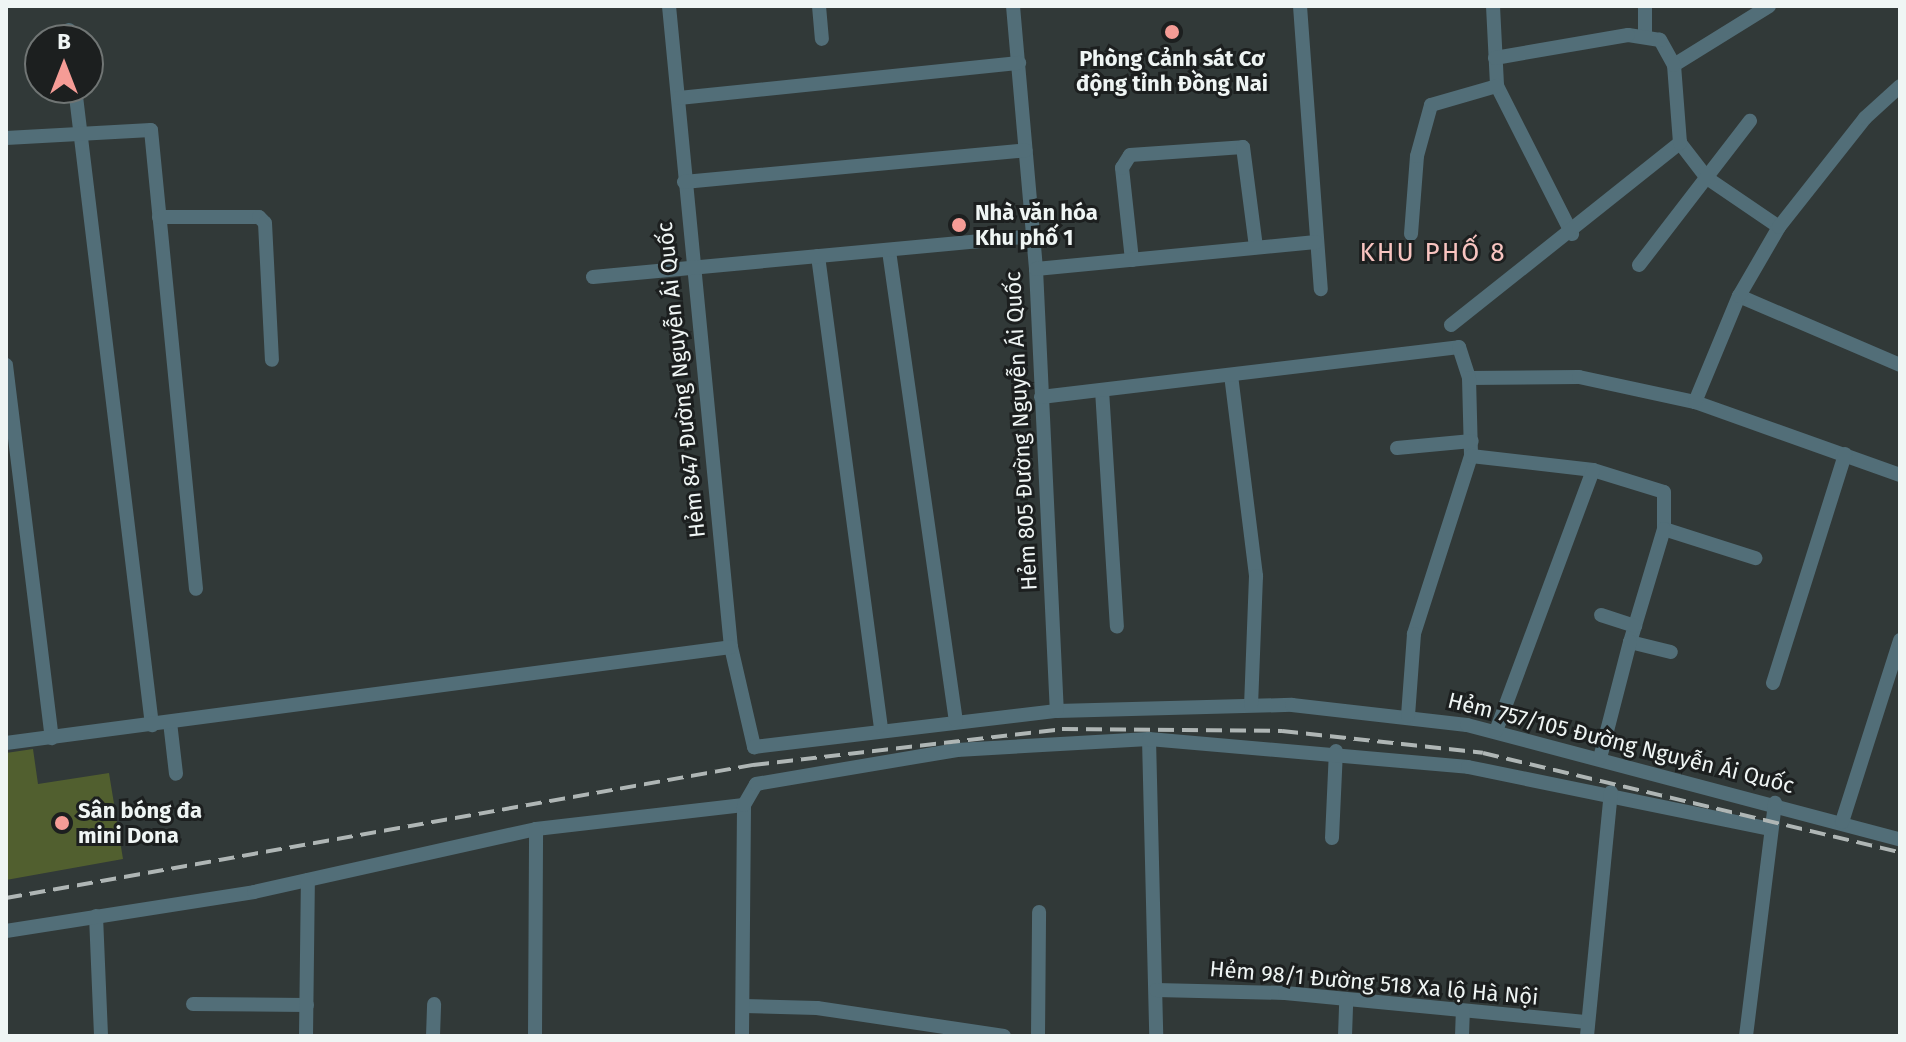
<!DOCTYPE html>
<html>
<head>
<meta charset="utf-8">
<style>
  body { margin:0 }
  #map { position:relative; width:1906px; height:1042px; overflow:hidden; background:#313938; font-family:"Fira Sans",sans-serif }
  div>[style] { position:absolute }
  .green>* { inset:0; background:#515f2f }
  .minor>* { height:14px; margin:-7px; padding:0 7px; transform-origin:7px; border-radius:7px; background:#526e78 }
  .rail>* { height:4px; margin-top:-2px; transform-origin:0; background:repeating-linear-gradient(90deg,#afb6b5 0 16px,transparent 0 24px) }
  .dots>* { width:22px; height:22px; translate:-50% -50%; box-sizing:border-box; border:4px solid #1c1f1f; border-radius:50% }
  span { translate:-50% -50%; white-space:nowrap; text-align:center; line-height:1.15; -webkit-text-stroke:6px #1c1f1f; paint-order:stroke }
  .poi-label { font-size:22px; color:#eff5f4; font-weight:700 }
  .left { translate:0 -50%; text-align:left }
  .street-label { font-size:22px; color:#eff5f4 }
  .quarter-label { font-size:26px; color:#f8c4c0; letter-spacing:2px }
  .frame { position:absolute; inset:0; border:8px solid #eff5f4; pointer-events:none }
  .north { position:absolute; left:24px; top:24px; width:80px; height:80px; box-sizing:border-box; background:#1c1f1f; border:2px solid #707574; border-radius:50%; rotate:0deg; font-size:22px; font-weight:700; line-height:32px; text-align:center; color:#eff5f4 }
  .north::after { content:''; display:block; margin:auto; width:28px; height:36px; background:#f59c96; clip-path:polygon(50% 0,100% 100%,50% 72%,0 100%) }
</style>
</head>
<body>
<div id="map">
  <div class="green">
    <i style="clip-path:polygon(33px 749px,38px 784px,109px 773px,123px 859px,6px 880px,6px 753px)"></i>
  </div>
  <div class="minor">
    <i style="left:669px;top:6px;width:644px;rotate:84.48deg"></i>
    <i style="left:731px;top:647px;width:103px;rotate:77deg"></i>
    <i style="left:754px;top:747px;width:305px;rotate:-6.8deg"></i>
    <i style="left:1057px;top:711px;width:235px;rotate:-1.5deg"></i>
    <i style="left:1292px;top:705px;width:176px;rotate:6.5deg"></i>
    <i style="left:1467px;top:725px;width:448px;rotate:14.8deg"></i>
    <i style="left:819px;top:6px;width:33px;rotate:85deg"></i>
    <i style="left:1013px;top:6px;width:264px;rotate:85deg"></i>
    <i style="left:1036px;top:269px;width:442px;rotate:87.3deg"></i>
    <i style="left:1300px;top:6px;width:284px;rotate:85.8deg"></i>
    <i style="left:1493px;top:6px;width:80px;rotate:87.1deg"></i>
    <i style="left:1497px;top:86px;width:166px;rotate:63.1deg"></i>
    <i style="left:69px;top:30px;width:10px;rotate:84deg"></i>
    <i style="left:1645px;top:37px;width:31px;rotate:-90deg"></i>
    <i style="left:1674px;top:65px;width:112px;rotate:-31.8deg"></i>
    <i style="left:75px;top:88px;width:642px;rotate:83.11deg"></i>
    <i style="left:679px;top:98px;width:342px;rotate:-5.9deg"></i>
    <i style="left:6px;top:138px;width:145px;rotate:-3.2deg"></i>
    <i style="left:151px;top:130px;width:461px;rotate:84.4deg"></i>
    <i style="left:1680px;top:143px;width:44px;rotate:52.4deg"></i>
    <i style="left:1707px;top:178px;width:87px;rotate:34.2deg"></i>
    <i style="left:684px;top:182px;width:343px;rotate:-5.3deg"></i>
    <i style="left:159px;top:217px;width:100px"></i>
    <i style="left:259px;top:217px;width:8px;rotate:45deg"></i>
    <i style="left:265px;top:223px;width:137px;rotate:87.1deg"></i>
    <i style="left:1411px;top:234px;width:78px;rotate:-85.6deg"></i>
    <i style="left:1417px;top:156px;width:53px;rotate:-74.6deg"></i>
    <i style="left:1431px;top:105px;width:69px;rotate:-16.1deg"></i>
    <i style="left:889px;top:251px;width:474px;rotate:81.9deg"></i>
    <i style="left:818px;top:256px;width:474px;rotate:82.4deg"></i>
    <i style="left:1132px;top:260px;width:93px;rotate:-96.2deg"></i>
    <i style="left:1122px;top:168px;width:15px;rotate:-58deg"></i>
    <i style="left:1130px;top:155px;width:113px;rotate:-4deg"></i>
    <i style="left:1243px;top:147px;width:101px;rotate:82.6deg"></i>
    <i style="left:1639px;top:265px;width:182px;rotate:-52.4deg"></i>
    <i style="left:1036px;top:269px;width:281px;rotate:-5.5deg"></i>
    <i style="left:593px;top:277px;width:442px;rotate:-5.3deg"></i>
    <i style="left:1739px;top:296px;width:175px;rotate:23.2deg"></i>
    <i style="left:1451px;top:325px;width:293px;rotate:-38.5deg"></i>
    <i style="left:1680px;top:143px;width:78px;rotate:-94.4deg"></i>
    <i style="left:1674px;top:65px;width:29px;rotate:-119deg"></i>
    <i style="left:1660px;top:40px;width:32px;rotate:-171deg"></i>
    <i style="left:1628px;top:35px;width:135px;rotate:170.2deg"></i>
    <i style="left:6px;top:365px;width:376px;rotate:83deg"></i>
    <i style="left:1231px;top:375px;width:203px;rotate:82.9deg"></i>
    <i style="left:1256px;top:576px;width:129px;rotate:92.2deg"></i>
    <i style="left:1469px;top:378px;width:110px;rotate:-0.5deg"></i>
    <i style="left:1579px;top:377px;width:119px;rotate:12.2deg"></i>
    <i style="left:1695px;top:402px;width:218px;rotate:19.6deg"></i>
    <i style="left:1102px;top:390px;width:237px;rotate:86.4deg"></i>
    <i style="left:1041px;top:397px;width:421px;rotate:-6.8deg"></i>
    <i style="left:1459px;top:347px;width:33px;rotate:72deg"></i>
    <i style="left:1469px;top:378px;width:78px;rotate:88.5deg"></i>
    <i style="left:1471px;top:456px;width:187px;rotate:107.8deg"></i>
    <i style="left:1414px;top:634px;width:82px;rotate:94.2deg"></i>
    <i style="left:1695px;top:402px;width:115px;rotate:-67.5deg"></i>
    <i style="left:1739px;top:296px;width:80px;rotate:-59.9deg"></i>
    <i style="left:1779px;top:227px;width:139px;rotate:-51.7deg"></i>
    <i style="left:1865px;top:118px;width:47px;rotate:-42.4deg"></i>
    <i style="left:1397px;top:448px;width:75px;rotate:-5.3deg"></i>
    <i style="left:1471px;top:456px;width:123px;rotate:6.5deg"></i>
    <i style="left:1593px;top:470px;width:74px;rotate:17.2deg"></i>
    <i style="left:1664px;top:492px;width:37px;rotate:90deg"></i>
    <i style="left:1664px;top:529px;width:96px;rotate:17.7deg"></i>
    <i style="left:1664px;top:529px;width:118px;rotate:106.7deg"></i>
    <i style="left:1630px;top:642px;width:42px;rotate:13.7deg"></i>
    <i style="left:1601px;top:615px;width:36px;rotate:18deg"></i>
    <i style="left:1773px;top:683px;width:240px;rotate:-72.5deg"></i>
    <i style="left:170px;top:722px;width:52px;rotate:83.4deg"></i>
    <i style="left:1496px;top:731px;width:278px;rotate:-69.6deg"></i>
    <i style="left:1149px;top:739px;width:297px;rotate:88.6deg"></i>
    <i style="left:6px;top:743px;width:731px;rotate:-7.54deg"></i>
    <i style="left:1600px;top:758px;width:120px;rotate:-75.5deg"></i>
    <i style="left:1842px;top:822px;width:191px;rotate:-72.3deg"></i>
    <i style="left:1332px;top:838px;width:87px;rotate:-87.4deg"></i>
    <i style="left:96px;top:916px;width:120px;rotate:87.6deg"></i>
    <i style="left:6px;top:931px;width:251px;rotate:-8.9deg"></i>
    <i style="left:254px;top:892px;width:289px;rotate:-12.6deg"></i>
    <i style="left:536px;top:829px;width:209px;rotate:-6.6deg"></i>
    <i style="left:1156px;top:990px;width:129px;rotate:1.3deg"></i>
    <i style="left:1285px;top:993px;width:304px;rotate:5.5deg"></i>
    <i style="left:193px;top:1004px;width:114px;rotate:0.5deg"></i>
    <i style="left:744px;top:1006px;width:73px;rotate:1.6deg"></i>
    <i style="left:817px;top:1008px;width:189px;rotate:8.5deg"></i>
    <i style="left:306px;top:1036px;width:156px;rotate:-89.3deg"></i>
    <i style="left:433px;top:1036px;width:32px;rotate:-88deg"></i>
    <i style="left:535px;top:1036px;width:207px;rotate:-89.7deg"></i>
    <i style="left:742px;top:1036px;width:231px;rotate:-89.5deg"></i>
    <i style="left:744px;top:805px;width:24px;rotate:-60deg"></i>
    <i style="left:756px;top:784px;width:204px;rotate:-9.6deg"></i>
    <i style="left:957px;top:750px;width:192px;rotate:-3.3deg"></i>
    <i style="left:1149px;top:739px;width:320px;rotate:5deg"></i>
    <i style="left:1468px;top:767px;width:308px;rotate:11.6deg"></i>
    <i style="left:1038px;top:1036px;width:124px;rotate:-89.5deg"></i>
    <i style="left:1345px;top:1036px;width:36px;rotate:-88deg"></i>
    <i style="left:1462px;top:1036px;width:24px;rotate:-88deg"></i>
    <i style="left:1587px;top:1036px;width:245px;rotate:-84.4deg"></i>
    <i style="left:1746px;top:1036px;width:235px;rotate:-82.9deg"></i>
  </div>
  <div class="rail">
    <i style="left:6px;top:898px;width:759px;rotate:-10.1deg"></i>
    <i style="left:753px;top:765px;width:311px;rotate:-6.6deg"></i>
    <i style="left:1062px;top:729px;width:220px;rotate:0.5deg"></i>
    <i style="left:1282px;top:731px;width:202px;rotate:6.2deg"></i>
    <i style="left:1483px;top:753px;width:429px;rotate:13.4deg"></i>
  </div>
  <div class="dots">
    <i style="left:1172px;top:32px;background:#f59c96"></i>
    <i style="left:959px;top:225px;background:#f59c96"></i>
    <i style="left:62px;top:823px;background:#f59c96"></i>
  </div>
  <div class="poi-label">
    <span style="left:1172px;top:71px">Phòng Cảnh sát Cơ<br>động tỉnh Đồng Nai</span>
    <span class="left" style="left:975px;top:225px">Nhà văn hóa<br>Khu phố 1</span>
    <span class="left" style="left:78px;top:823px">Sân bóng đa<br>mini Dona</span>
  </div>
  <div class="street-label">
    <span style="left:681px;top:380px;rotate:-96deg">Hẻm 847 Đường Nguyễn Ái Quốc</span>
    <span style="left:1021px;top:431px;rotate:-93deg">Hẻm 805 Đường Nguyễn Ái Quốc</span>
    <span style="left:1621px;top:743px;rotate:14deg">Hẻm 757/105 Đường Nguyễn Ái Quốc</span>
    <span style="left:1374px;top:983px;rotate:5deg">Hẻm 98/1 Đường 518 Xa lộ Hà Nội</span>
  </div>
  <div class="quarter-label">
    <span style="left:1433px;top:253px">KHU PHỐ 8</span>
  </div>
  <div class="frame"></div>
  <div class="north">B</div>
</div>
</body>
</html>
